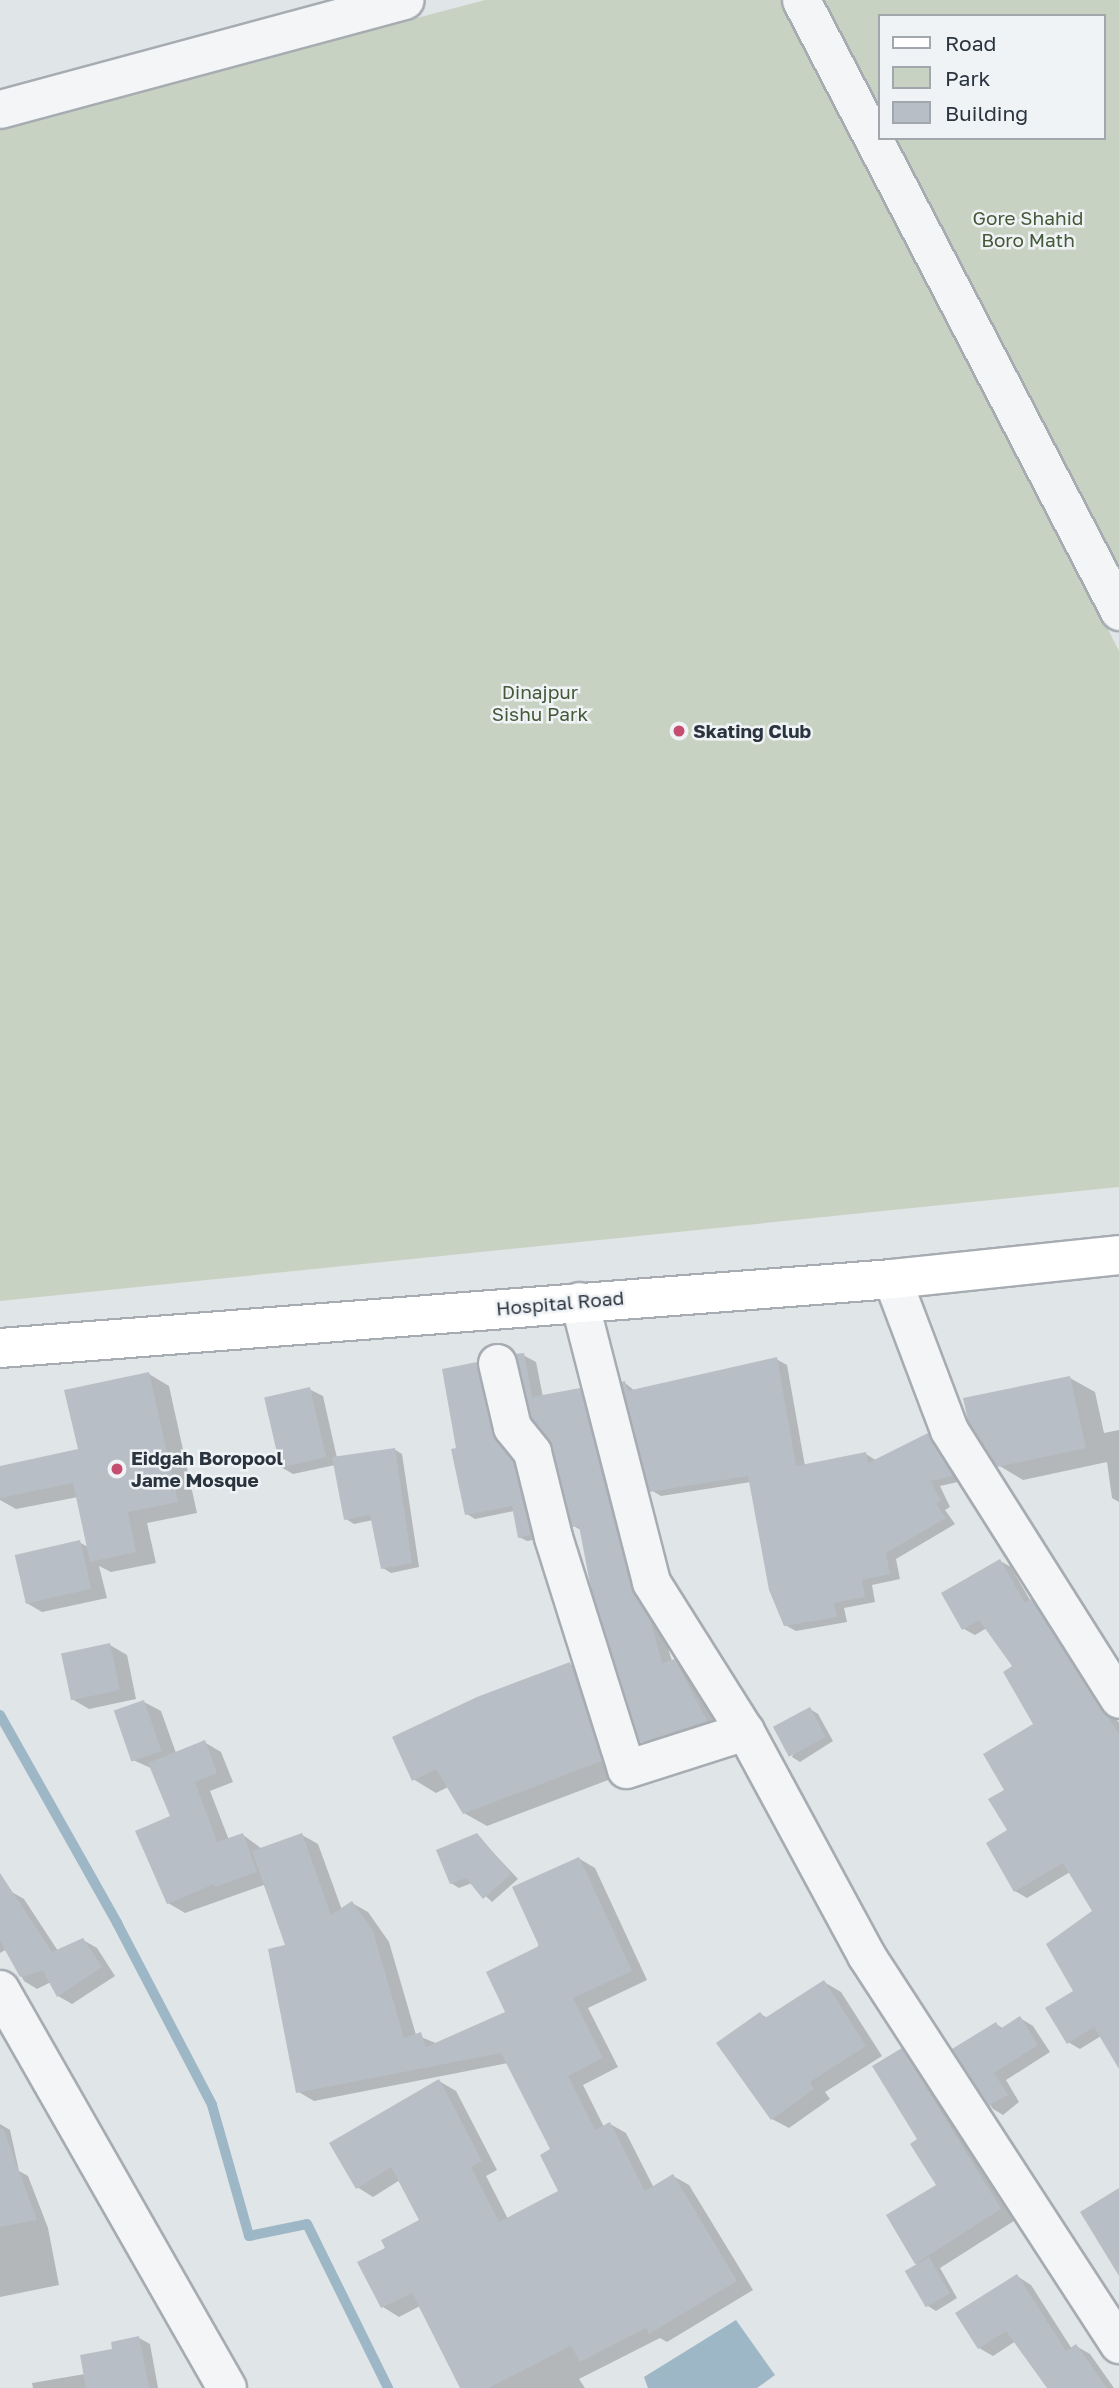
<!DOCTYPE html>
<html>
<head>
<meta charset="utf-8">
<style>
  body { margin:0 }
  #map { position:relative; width:1119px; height:2388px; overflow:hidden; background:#e0e5e8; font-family:"Golos Text",sans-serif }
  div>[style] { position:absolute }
  .green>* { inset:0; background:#c8d2c2 }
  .water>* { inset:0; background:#9eb7c6 }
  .shadow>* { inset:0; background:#0003 }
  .stream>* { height:10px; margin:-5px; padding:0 5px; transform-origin:5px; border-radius:5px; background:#9eb7c6 }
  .building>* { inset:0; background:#b8bec5; transform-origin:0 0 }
  .roads { filter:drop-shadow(2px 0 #a6acb2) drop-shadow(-2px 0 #a6acb2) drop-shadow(0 2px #a6acb2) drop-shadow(0 -2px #a6acb2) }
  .minor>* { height:37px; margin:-18.5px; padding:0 18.5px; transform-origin:18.5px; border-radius:18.5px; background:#f3f5f7 }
  .tertiary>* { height:38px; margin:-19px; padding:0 19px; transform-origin:19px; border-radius:19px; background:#f3f5f7 }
  .secondary>* { height:38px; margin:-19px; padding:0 19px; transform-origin:19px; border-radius:19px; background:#fff }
  .dots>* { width:19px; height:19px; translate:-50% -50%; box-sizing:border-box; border:4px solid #f0f3f6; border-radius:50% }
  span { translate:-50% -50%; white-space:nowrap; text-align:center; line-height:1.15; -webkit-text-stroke:5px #f0f3f6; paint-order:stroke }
  .park-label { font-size:19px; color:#435938 }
  .poi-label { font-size:19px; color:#2a343f; font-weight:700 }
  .left { translate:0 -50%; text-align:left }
  .street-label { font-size:19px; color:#2a343f }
  .legend { position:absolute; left:878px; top:14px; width:228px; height:126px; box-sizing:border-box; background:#f0f3f6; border:2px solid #a1a7ad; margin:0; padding:9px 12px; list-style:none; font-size:21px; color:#2a343f }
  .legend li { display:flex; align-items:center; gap:14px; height:35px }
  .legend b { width:35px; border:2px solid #a1a7ad }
</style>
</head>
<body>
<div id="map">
  <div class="green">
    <i style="clip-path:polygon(485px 0,788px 0,1119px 651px,1119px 1187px,0 1301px,0 128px)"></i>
    <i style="clip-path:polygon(evenodd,797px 0,1119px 0,1119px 581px,797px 0,879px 16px,1103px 16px,1103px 138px,879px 138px,879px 16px)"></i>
  </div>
  <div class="water">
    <i style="clip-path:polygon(736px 2320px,775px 2375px,757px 2388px,648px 2388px,644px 2377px)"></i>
  </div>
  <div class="shadow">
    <i style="clip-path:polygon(523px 1355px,536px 1362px,543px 1397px,579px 1390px,592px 1397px,672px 1661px,687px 1668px,718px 1728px,654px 1749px,641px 1741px,582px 1531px,574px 1526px,554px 1446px,533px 1417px)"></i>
    <i style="clip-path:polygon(776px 1359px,787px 1365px,805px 1466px,866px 1454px,877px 1461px,927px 1435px,938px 1441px,962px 1481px,940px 1486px,950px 1507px,945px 1510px,955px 1524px,896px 1559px,900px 1579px,872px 1585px,875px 1602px,844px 1608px,847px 1622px,796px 1631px,785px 1625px,751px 1482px,661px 1496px,651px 1490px,625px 1383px,635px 1391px)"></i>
    <i style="clip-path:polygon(476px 1364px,484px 1368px,520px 1468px,538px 1539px,527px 1541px,519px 1537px,514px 1511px,475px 1519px,467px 1514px,458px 1449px)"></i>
    <i style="clip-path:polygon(149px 1374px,169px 1386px,197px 1513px,147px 1523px,156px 1563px,111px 1572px,99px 1566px,107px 1598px,42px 1612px,25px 1602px,79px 1542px,88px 1547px,78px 1497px,16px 1509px,0 1500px,0 1468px,80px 1451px)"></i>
    <i style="clip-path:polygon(1070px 1378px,1095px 1392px,1104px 1433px,1119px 1430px,1119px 1502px,1112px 1498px,1107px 1462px,1023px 1480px,998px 1465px)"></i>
    <i style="clip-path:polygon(309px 1389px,323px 1396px,337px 1458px,394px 1449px,402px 1454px,419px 1567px,391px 1573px,383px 1568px,373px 1520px,354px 1524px,346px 1519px,335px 1465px,293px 1474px,279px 1466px)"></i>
    <i style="clip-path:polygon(1000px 1561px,1011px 1567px,1030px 1600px,1043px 1608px,1119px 1723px,1119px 2050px,1101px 2036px,1080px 2049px,1068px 2042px,1094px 1911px,1070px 1872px,1027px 1898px,1015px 1891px,1006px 1790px,1036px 1725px,1015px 1667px,987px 1628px,975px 1635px,964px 1629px)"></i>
    <i style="clip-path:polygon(110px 1645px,127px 1655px,136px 1699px,89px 1709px,72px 1699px)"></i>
    <i style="clip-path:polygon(570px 1664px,593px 1677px,624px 1774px,487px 1826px,464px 1813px,448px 1787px,436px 1793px,413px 1779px)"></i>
    <i style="clip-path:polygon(144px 1702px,161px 1711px,176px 1753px,204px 1742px,221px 1752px,233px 1782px,210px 1791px,229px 1840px,243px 1835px,262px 1849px,302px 1835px,318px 1844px,342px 1910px,352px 1903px,368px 1912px,389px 1942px,416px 2035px,438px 2044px,508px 2012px,578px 1858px,595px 1868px,647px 1980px,588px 2008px,618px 2067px,583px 2085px,604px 2127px,610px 2124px,626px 2133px,654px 2188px,673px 2176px,689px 2185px,753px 2290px,667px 2342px,660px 2338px,579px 2379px,585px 2388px,462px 2388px,420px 2306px,399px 2317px,383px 2307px,360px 2262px,387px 2248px,422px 2221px,400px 2180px,373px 2197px,357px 2187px,439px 2081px,456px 2091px,497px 2170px,486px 2176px,508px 2219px,561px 2192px,553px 2150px,508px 2063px,314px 2101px,297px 2091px,288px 1946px,264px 1885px,185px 1913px,168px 1903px,172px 1817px,153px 1769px,133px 1760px)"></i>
    <i style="clip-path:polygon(810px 1709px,818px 1714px,833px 1741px,800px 1762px,792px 1757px)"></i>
    <i style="clip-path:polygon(477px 1835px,518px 1879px,492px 1902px,472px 1883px,459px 1888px,451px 1883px)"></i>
    <i style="clip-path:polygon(10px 1891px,24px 1899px,58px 1951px,83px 1940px,97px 1948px,115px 1976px,72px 2004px,58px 1996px,51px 1982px,37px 1989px,24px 1981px,7px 1949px,0 1953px,0 1898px)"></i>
    <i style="clip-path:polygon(824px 1982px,841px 1992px,882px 2056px,825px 2092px,830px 2099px,789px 2128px,772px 2119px,760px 2014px,768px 2018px)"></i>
    <i style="clip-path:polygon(1020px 2018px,1033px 2026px,1050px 2052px,1006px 2080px,1019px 2102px,1003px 2115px,993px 2109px,955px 2050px,996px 2024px,1004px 2029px)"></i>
    <i style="clip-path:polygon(902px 2050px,918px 2060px,1017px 2219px,940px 2268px,957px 2298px,936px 2311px,928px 2306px,916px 2263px,938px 2186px,919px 2140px)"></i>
    <i style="clip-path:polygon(0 2124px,10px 2130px,19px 2171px,28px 2176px,48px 2228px,59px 2285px,0 2297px)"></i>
    <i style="clip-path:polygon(1017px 2276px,1031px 2285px,1072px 2349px,1076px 2346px,1090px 2354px,1114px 2388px,1049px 2388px,1016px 2341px,993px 2356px,979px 2348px)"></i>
    <i style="clip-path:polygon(139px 2338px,150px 2344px,158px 2388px,33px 2388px,32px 2383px,85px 2374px)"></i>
  </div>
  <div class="stream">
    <i style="left:0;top:1715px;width:239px;rotate:60.6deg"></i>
    <i style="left:117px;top:1923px;width:205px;rotate:62.4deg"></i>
    <i style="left:212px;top:2105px;width:136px;rotate:74.2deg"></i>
    <i style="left:249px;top:2236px;width:59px;rotate:-11.7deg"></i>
    <i style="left:307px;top:2224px;width:183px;rotate:63.7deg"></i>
  </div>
  <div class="building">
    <i style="clip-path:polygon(524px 1353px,532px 1397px,580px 1388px,631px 1588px,651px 1622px,662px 1663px,675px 1659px,707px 1721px,640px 1743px,591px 1589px,579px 1526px,572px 1527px,552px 1446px,531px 1418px,515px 1354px)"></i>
    <i style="clip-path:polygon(777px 1357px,796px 1466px,866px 1452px,868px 1463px,928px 1433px,953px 1476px,931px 1481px,941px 1501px,936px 1504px,946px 1518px,886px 1553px,890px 1574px,862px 1580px,865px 1597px,834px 1603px,837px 1617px,784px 1626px,769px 1590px,748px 1476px,649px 1492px,621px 1382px,625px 1381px,627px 1391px)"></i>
    <i style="clip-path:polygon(477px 1362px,492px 1432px,513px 1462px,531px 1535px,518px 1538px,512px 1506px,465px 1515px,451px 1449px,456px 1448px,442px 1369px)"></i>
    <i style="clip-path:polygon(149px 1372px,178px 1502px,128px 1512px,136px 1552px,90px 1562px,73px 1483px,0 1498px,0 1466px,78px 1449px,64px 1390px)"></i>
    <i style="clip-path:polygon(1070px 1376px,1086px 1448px,997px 1467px,968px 1421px,963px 1398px)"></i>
    <i style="left:310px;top:1387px;width:72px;height:47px;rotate:77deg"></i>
    <i style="clip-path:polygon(395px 1448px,412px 1563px,381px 1569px,370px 1515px,344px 1520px,332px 1457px)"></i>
    <i style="left:80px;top:1540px;width:50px;height:67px;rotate:77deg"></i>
    <i style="clip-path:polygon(1000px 1559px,1025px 1603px,1031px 1599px,1119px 1734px,1119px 2069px,1094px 2027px,1067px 2044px,1045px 2008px,1073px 1991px,1046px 1944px,1092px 1911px,1063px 1863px,1014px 1892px,986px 1843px,1007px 1830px,988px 1799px,1004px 1790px,983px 1754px,1033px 1724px,1003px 1672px,1012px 1666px,979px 1620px,962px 1630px,941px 1593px)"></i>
    <i style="left:110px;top:1643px;width:48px;height:50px;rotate:78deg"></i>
    <i style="clip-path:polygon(570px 1662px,602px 1761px,463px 1814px,436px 1769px,412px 1781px,392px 1737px,477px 1697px)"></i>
    <i style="left:144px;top:1700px;width:54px;height:32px;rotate:71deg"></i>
    <i style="left:810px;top:1707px;width:34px;height:42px;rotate:62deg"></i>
    <i style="clip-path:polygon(205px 1740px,217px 1773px,195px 1782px,217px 1842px,243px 1833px,257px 1872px,215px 1887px,214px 1884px,167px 1904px,135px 1831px,170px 1816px,148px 1763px)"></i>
    <i style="clip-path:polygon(302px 1833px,331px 1915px,352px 1901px,373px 1931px,404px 2038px,421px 2032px,426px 2047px,505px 2012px,486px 1972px,539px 1946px,512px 1887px,579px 1857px,632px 1971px,573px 1998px,603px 2058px,568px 2076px,595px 2130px,610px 2122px,645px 2191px,673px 2174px,737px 2281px,649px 2334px,646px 2328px,580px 2362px,571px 2346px,488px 2388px,460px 2388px,412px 2293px,381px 2308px,357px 2262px,385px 2248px,381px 2240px,419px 2220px,391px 2167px,356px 2189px,329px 2143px,439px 2079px,482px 2161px,471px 2167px,499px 2222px,558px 2191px,540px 2155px,550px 2149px,501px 2053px,296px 2093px,268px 1949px,285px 1945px,252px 1851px)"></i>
    <i style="clip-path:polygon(477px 1833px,511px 1874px,483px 1899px,466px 1878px,450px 1884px,436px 1850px)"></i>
    <i style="clip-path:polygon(0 1873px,52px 1952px,83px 1938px,102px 1967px,57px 1997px,43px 1971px,20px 1977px,0 1941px)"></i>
    <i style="clip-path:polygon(824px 1980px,866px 2046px,810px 2082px,814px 2089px,771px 2120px,716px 2043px,760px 2012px,765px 2018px)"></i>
    <i style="clip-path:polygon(1020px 2016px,1038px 2045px,994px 2073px,1008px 2095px,990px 2105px,992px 2110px,952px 2049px,996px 2022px,1000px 2029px)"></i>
    <i style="clip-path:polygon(902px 2048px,1001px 2209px,915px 2264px,886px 2215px,936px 2185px,910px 2144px,917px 2139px,872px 2066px)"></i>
    <i style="clip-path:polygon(3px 2128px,37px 2220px,0 2227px,0 2129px)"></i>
    <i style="clip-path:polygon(1119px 2188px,1119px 2276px,1080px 2212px)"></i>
    <i style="left:929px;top:2257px;width:42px;height:28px;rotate:60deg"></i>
    <i style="clip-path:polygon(1017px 2274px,1066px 2351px,1076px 2344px,1107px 2388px,1047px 2388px,1006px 2331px,978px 2349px,955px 2313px)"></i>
    <i style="clip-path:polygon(139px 2336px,149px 2388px,86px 2388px,80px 2355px,112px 2349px,111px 2342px)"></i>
  </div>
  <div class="roads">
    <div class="minor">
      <i style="left:801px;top:0;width:689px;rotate:62.5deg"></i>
      <i style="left:0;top:109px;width:419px;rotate:-15.1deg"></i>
      <i style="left:892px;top:1279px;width:161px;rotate:69.3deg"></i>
      <i style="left:949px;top:1430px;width:318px;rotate:57.7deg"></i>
      <i style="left:579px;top:1301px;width:290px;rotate:75.6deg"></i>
      <i style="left:651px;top:1582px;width:176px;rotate:57.8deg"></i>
      <i style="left:745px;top:1731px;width:255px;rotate:61.6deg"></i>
      <i style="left:866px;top:1955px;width:464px;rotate:57deg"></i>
      <i style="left:497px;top:1363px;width:66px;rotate:76.8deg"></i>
      <i style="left:512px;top:1427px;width:32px;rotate:51deg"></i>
      <i style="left:532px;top:1452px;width:88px;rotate:76.1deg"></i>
      <i style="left:553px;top:1537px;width:243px;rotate:72.5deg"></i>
      <i style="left:626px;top:1769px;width:125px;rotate:-17.7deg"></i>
    </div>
    <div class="tertiary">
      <i style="left:0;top:1990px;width:458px;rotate:60.3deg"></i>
    </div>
    <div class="secondary">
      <i style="left:0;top:1348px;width:895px;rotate:-4.42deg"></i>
      <i style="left:892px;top:1279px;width:228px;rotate:-6deg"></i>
    </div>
  </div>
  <div class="dots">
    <i style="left:679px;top:731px;background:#c54d70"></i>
    <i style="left:117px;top:1469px;background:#c54d70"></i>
  </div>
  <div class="park-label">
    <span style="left:1028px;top:229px">Gore Shahid<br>Boro Math</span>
    <span style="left:540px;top:703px">Dinajpur<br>Sishu Park</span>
  </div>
  <div class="poi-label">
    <span class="left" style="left:693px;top:731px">Skating Club</span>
    <span class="left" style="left:131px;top:1469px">Eidgah Boropool<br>Jame Mosque</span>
  </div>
  <div class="street-label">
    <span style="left:560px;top:1303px;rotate:-5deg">Hospital Road</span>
  </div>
  <ul class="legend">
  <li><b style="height:9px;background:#fff"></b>Road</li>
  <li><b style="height:19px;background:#c8d2c2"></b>Park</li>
  <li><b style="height:19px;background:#b8bec5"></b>Building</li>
  </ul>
</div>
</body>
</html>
